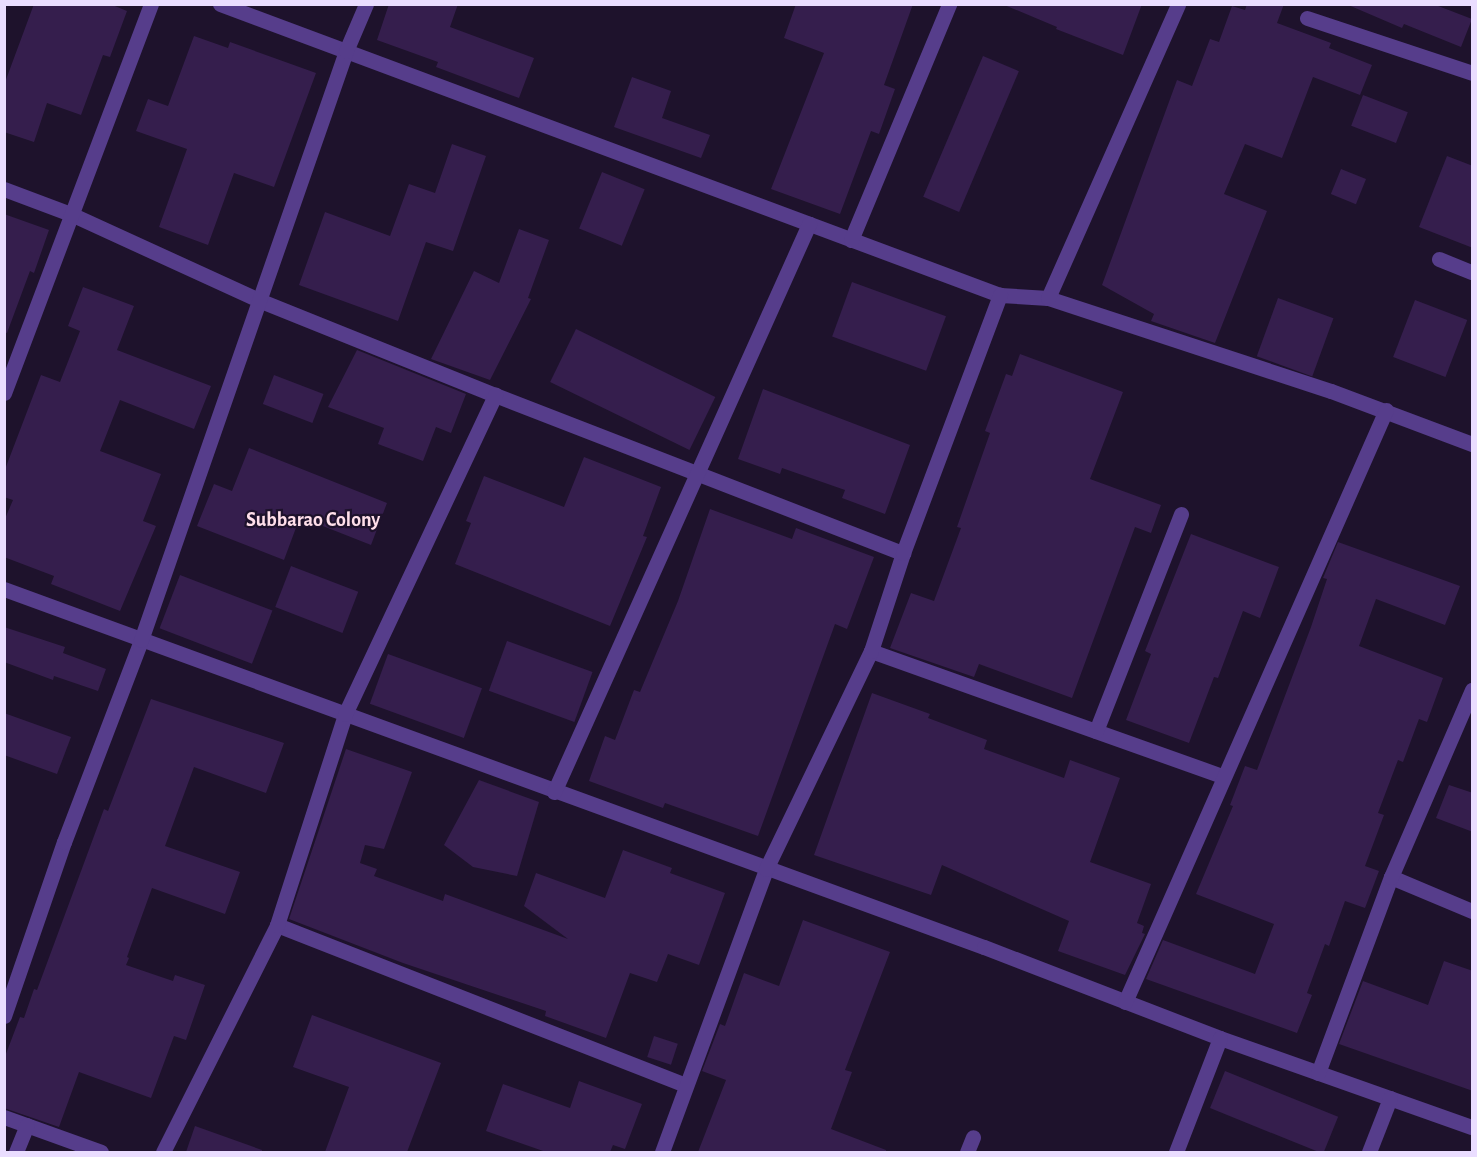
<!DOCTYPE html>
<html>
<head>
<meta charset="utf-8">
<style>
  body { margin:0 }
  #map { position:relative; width:1477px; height:1157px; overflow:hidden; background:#1e122c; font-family:"Alegreya Sans",sans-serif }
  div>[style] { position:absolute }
  .building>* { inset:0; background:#351e4d; transform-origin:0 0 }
  .minor>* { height:15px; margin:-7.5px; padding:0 7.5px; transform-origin:7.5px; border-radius:7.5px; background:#563d8b }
  .tertiary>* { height:15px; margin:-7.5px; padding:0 7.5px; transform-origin:7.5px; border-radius:7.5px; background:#563d8b }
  span { translate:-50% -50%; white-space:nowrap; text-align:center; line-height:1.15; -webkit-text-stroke:4.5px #1e122c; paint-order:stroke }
  .neighbourhood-label { font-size:20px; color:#ffdfea; font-weight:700 }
  .frame { position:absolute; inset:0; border:6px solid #eaddff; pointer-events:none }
</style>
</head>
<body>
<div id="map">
  <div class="building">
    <i style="clip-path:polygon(34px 4px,110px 4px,127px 11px,110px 57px,103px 55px,81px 115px,47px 103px,34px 142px,4px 132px,4px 85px)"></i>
    <i style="clip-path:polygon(389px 4px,458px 4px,450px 27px,534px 58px,519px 98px,436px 67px,438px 62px,377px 40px)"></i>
    <i style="clip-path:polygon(796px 4px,913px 4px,884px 85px,895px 89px,879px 134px,871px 131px,840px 214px,771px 189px,824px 53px,784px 38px)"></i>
    <i style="clip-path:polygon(1002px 4px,1142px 4px,1123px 55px,1056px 29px,1057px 27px)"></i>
    <i style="clip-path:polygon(1247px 4px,1284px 4px,1277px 23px,1331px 43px,1329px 48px,1372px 65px,1360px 95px,1313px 77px,1282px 158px,1245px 144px,1224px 194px,1267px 211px,1215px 343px,1151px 321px,1154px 314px,1102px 285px,1177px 80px,1192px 86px,1210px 39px,1219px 42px,1232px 6px,1245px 10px)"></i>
    <i style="clip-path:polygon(1346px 4px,1433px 4px,1472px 19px,1461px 47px,1404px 24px,1402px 28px)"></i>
    <i style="clip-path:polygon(194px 36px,228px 48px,230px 42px,316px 73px,274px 187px,234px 173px,208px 245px,159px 227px,187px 149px,136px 131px,148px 99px,168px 106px)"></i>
    <i style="left:983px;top:56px;width:39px;height:153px;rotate:23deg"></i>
    <i style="clip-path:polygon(632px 77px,671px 91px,662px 118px,710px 135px,701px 158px,614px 127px)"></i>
    <i style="left:1363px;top:95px;width:48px;height:33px;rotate:21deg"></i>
    <i style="clip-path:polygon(452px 144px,486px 156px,453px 251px,426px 242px,398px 321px,299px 285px,325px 212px,390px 236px,409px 184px,435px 193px)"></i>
    <i style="clip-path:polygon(1447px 156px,1473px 166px,1473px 248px,1419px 227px)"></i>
    <i style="left:1341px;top:169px;width:27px;height:27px;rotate:22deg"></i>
    <i style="left:602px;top:172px;width:46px;height:61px;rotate:22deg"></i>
    <i style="clip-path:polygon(4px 214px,49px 230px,34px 273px,30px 271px,7px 333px,4px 332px)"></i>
    <i style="clip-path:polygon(519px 229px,549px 240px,528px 298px,531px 299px,490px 380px,431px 359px,474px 271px,499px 283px)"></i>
    <i style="left:852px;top:282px;width:100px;height:58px;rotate:20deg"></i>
    <i style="clip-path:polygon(83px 287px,134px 306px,117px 350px,211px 386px,194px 429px,120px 400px,100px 451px,161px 474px,143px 521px,156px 526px,120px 611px,51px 584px,54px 576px,4px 557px,4px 521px,13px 500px,4px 497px,4px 472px,41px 375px,60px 382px,80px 331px,68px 326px)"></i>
    <i style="left:1278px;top:298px;width:59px;height:62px;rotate:20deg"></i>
    <i style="left:1415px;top:300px;width:56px;height:61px;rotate:21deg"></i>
    <i style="left:576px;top:329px;width:155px;height:59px;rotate:26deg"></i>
    <i style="clip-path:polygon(357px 350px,466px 394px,451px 433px,436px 427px,423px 461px,378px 444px,384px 428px,328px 407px)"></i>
    <i style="clip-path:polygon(1020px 354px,1123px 392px,1090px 479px,1161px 505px,1151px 533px,1135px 527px,1072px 698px,979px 664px,974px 677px,890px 648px,911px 593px,934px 601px,961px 528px,957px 527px,990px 433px,985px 431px,1006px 374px,1012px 376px)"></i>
    <i style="left:274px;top:375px;width:53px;height:31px;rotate:21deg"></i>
    <i style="clip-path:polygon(763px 389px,910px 445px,885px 514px,842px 498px,845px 490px,782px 468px,780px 474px,738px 459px)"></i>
    <i style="clip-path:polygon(249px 448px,387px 503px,371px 545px,300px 517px,284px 560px,197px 526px,214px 484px,232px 491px)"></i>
    <i style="clip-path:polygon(584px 457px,661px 487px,643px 536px,647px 537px,610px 626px,455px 564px,471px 523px,466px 521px,484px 476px,564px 507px)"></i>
    <i style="clip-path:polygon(710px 509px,792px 539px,796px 528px,874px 557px,847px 629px,835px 624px,758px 836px,665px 803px,663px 808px,589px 781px,605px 736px,615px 740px,634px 690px,640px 692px,678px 601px)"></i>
    <i style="clip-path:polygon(1191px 534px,1279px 567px,1260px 618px,1243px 611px,1218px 678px,1214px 677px,1189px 743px,1126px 720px,1151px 654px,1145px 651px)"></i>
    <i style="clip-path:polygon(1338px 542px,1460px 586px,1445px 625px,1376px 599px,1359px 646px,1443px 678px,1427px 722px,1419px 719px,1403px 762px,1398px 760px,1378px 813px,1384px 815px,1365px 866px,1379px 871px,1365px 908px,1345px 901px,1329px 946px,1325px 944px,1307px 993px,1312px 995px,1297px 1033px,1146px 979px,1163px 940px,1255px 974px,1274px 924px,1196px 894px,1233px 806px,1230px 805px,1245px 766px,1257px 770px,1311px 627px,1327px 579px,1323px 578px)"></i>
    <i style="left:291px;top:566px;width:72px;height:44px;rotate:21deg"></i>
    <i style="left:180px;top:575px;width:99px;height:57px;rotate:21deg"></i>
    <i style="clip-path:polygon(4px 627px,65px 647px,63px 653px,106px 669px,98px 691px,54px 676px,53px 680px,4px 662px)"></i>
    <i style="left:507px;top:641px;width:91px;height:53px;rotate:20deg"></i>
    <i style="left:388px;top:654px;width:100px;height:53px;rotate:20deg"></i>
    <i style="clip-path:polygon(872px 693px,930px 714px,928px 718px,987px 740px,984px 749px,1064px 778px,1070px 760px,1120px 778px,1090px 862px,1151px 884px,1137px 923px,1144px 926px,1142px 933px,1145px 934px,1125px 975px,1058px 951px,1069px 921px,942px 865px,931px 895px,814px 855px)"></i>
    <i style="clip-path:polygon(151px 699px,284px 743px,266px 793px,194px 767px,165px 846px,240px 872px,225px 914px,152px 888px,127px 957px,129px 958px,126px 965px,173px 981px,175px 975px,205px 985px,186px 1040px,174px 1036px,151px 1098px,79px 1072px,59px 1127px,4px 1108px,4px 1059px,20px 1017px,24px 1018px,34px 989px,37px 990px,104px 809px,108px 811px)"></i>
    <i style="clip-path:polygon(4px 713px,71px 737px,57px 774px,4px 755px)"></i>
    <i style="clip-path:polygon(346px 749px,412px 772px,384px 849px,365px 845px,360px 863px,377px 869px,374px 876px,443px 901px,445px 894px,568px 939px,524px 906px,536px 873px,605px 898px,623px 850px,672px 868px,670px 873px,725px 893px,699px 965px,668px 954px,657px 982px,630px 973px,606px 1038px,545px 1016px,546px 1011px,403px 963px,289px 919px)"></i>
    <i style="clip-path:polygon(479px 780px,539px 802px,517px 876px,473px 867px,444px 845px)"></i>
    <i style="clip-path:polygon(1449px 785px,1473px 793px,1473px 832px,1436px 818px)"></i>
    <i style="clip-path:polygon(803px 920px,890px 952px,845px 1070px,852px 1072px,831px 1129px,886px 1150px,886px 1152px,698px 1152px,726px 1080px,702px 1071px,720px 1024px,725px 1026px,744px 973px,779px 986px)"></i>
    <i style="clip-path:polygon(1444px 961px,1473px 971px,1473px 1091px,1339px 1044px,1363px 981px,1428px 1005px)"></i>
    <i style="clip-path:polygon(312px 1015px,441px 1063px,407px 1152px,325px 1152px,349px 1087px,293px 1067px)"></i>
    <i style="left:654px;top:1036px;width:25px;height:22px;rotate:18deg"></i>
    <i style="left:1225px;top:1071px;width:122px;height:40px;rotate:22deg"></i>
    <i style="clip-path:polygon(579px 1081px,642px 1104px,625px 1149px,613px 1145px,610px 1152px,546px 1152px,486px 1131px,503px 1084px,570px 1108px)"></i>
    <i style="clip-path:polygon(195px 1126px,262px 1150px,262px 1152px,186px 1152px)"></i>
  </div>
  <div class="minor">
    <i style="left:220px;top:4px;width:833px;rotate:20.46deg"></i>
    <i style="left:1000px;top:295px;width:48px;rotate:3.6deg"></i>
    <i style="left:1048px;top:298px;width:298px;rotate:18.2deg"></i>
    <i style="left:1331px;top:391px;width:151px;rotate:20.6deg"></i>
    <i style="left:1307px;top:18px;width:174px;rotate:18.4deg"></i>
    <i style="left:4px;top:189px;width:74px;rotate:20.6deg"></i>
    <i style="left:73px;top:215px;width:207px;rotate:24.6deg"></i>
    <i style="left:261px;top:301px;width:252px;rotate:21.9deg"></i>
    <i style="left:495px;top:395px;width:438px;rotate:21.2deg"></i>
    <i style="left:851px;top:240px;width:256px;rotate:-67.4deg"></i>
    <i style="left:1439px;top:259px;width:35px;rotate:22deg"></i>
    <i style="left:1048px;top:298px;width:321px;rotate:-66.1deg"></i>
    <i style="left:4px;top:393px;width:416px;rotate:-69.3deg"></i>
    <i style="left:4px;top:589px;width:1043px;rotate:20.07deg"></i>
    <i style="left:984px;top:947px;width:253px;rotate:21.1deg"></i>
    <i style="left:1220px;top:1038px;width:267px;rotate:19.5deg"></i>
    <i style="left:871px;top:651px;width:374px;rotate:19.6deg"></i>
    <i style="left:1096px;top:731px;width:233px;rotate:-68.6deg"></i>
    <i style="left:554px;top:792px;width:623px;rotate:-65.82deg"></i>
    <i style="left:1391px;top:877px;width:88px;rotate:22.8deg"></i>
    <i style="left:277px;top:925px;width:438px;rotate:21.4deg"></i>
    <i style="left:1125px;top:1002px;width:647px;rotate:-66.21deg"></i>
    <i style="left:4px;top:1016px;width:184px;rotate:-71deg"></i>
    <i style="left:64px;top:842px;width:216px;rotate:-69.1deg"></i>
    <i style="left:141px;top:640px;width:624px;rotate:-70.81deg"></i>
    <i style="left:346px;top:51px;width:51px;rotate:-66.9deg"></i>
    <i style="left:1318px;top:1073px;width:209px;rotate:-69.6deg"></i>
    <i style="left:1391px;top:877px;width:204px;rotate:-66.6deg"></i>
    <i style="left:163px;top:1152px;width:254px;rotate:-63.3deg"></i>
    <i style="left:277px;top:925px;width:222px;rotate:-72.1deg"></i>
    <i style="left:345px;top:714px;width:353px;rotate:-64.8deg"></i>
    <i style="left:662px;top:1152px;width:302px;rotate:-69.8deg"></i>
    <i style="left:766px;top:869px;width:242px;rotate:-64.3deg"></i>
    <i style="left:871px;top:651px;width:103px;rotate:-71.9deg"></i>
    <i style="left:903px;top:553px;width:276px;rotate:-69.4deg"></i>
    <i style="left:967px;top:1152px;width:16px;rotate:-68deg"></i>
    <i style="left:1176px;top:1152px;width:122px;rotate:-68.9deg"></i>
    <i style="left:1369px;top:1152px;width:58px;rotate:-68.7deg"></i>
  </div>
  <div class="tertiary">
    <i style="left:4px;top:1117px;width:103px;rotate:19.8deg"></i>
    <i style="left:16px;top:1152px;width:29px;rotate:-68deg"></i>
  </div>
  <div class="neighbourhood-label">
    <span style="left:313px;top:520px">Subbarao Colony</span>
  </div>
  <div class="frame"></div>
</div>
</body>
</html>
